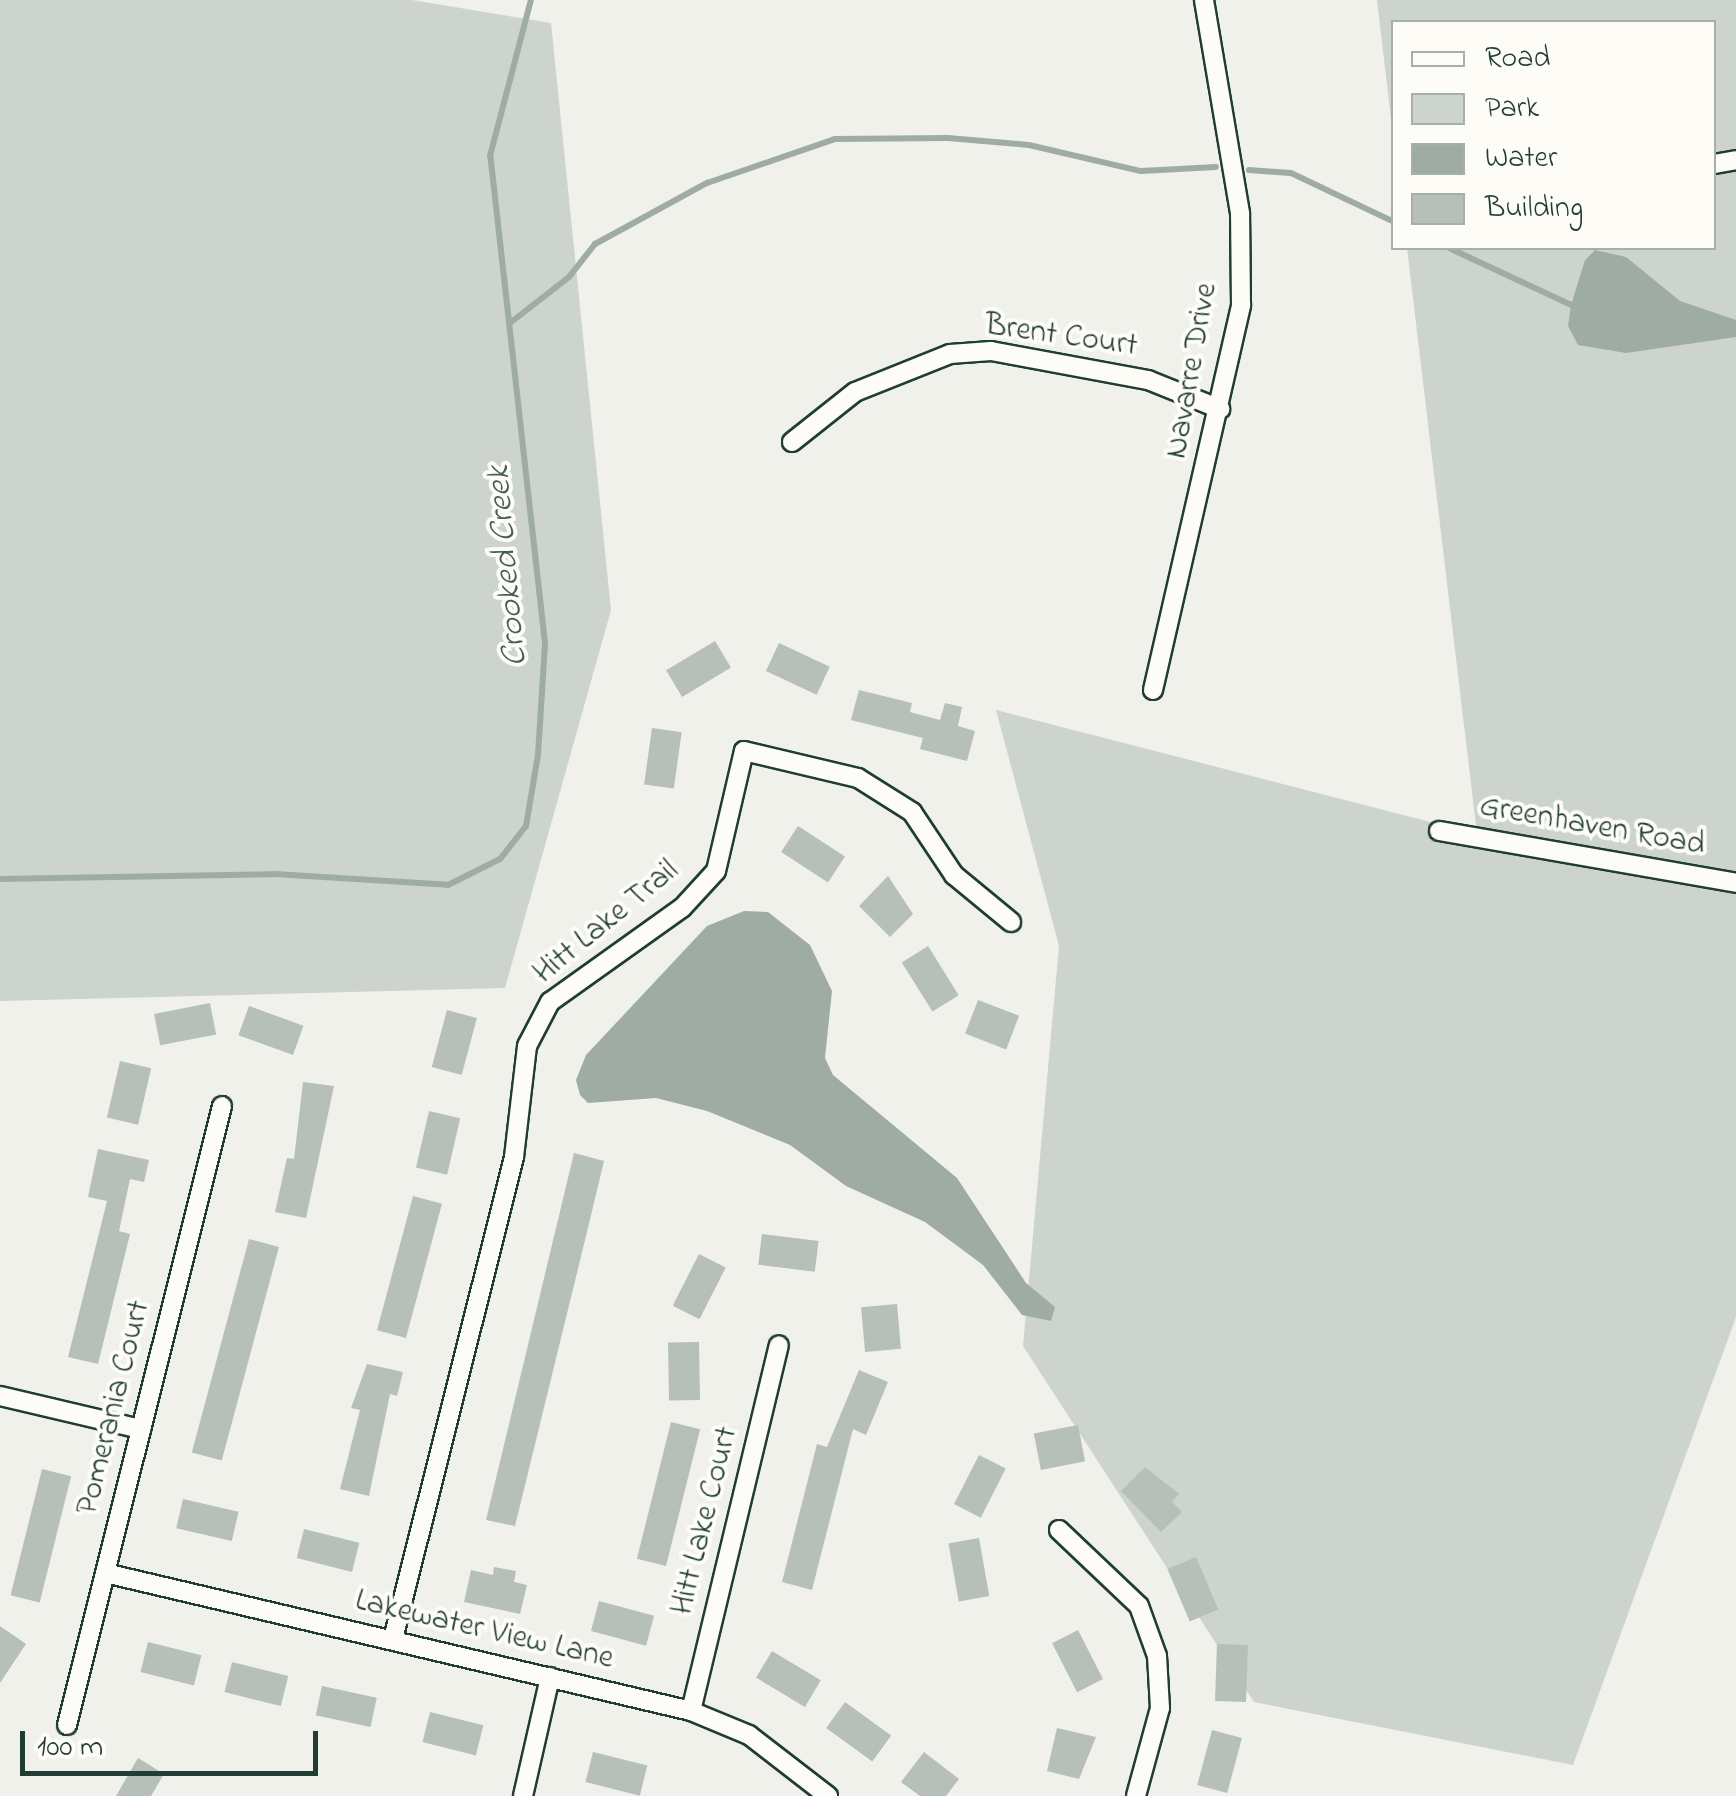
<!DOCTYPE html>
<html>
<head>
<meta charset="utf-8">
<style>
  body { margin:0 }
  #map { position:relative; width:1736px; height:1796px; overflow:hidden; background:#f0f1eb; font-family:"Indie Flower",sans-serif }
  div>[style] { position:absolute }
  .green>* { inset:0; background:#cdd3cd }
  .water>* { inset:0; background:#9faca4 }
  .stream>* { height:6px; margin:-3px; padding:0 3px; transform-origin:3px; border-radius:3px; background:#9faca4 }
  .building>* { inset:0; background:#b6bfb8; transform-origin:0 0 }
  .roads { filter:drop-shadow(2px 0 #1f3d34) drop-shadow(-2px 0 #1f3d34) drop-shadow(0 2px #1f3d34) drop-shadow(0 -2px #1f3d34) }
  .street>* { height:18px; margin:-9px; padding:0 9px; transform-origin:9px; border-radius:9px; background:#fdfcf7 }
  span { translate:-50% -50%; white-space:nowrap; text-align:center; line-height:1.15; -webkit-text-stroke:8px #fdfcf7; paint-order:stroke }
  .street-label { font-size:32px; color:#1f3d34 }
  .water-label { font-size:35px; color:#455e56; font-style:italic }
  .legend { position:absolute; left:1391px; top:20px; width:325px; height:230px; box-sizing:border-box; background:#fdfcf7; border:2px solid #a4b0a9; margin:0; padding:12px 18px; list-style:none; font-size:30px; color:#1f3d34 }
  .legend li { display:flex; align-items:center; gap:20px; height:50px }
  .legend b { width:50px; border:2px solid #a4b0a9 }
  .scale { position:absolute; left:20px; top:1731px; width:298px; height:45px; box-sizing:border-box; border:5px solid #1f3d34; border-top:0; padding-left:12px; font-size:30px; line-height:35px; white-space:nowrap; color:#1f3d34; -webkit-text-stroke:8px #fdfcf7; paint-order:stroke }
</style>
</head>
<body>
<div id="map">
  <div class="green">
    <i style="clip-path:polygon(0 0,412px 0,551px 23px,611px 610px,505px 988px,0 1001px)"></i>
    <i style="clip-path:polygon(1377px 0,1736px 0,1736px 1317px,1573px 1765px,1254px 1702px,1023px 1346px,1059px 946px,996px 710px,1477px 834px,1407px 248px,1714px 248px,1714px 22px,1394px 22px,1393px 136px)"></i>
  </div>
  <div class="water">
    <i style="clip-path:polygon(1595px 250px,1626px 257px,1680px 301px,1736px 320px,1736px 337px,1626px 353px,1578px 345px,1568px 326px,1571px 305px,1585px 260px)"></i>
    <i style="clip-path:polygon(744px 911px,768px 912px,810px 945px,832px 991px,825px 1058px,833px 1075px,957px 1178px,1026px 1283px,1055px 1307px,1051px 1321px,1022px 1315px,983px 1265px,925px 1222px,846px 1186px,790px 1145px,707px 1111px,656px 1098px,588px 1103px,580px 1095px,576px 1080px,586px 1055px,707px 926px)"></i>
  </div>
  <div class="stream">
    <i style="left:1249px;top:170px;width:42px;rotate:4.1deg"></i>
    <i style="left:1291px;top:173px;width:114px;rotate:25.4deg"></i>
    <i style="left:1449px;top:248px;width:135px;rotate:25deg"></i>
    <i style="left:510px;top:323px;width:75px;rotate:-37.9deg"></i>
    <i style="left:569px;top:277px;width:42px;rotate:-51.8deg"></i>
    <i style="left:595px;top:244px;width:128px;rotate:-28.6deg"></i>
    <i style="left:707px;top:183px;width:135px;rotate:-19deg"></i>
    <i style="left:835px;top:139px;width:113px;rotate:-0.5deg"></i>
    <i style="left:948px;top:138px;width:81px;rotate:4.9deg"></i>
    <i style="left:1029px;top:145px;width:115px;rotate:13.1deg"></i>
    <i style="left:1141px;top:171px;width:75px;rotate:-3.1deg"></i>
    <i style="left:0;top:879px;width:275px;rotate:-1deg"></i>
    <i style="left:275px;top:874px;width:173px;rotate:3.6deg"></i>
    <i style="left:448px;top:885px;width:58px;rotate:-26.6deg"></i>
    <i style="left:500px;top:859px;width:42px;rotate:-51.8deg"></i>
    <i style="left:526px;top:826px;width:72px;rotate:-80.4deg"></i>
    <i style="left:538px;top:755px;width:112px;rotate:-86.4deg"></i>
    <i style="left:545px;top:643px;width:490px;rotate:-96.4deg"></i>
    <i style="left:490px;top:156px;width:161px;rotate:-75.3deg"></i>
  </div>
  <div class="building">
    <i style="left:715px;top:641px;width:31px;height:57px;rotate:59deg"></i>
    <i style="left:779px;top:643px;width:56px;height:31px;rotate:25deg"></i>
    <i style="clip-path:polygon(859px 690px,912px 703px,910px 712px,940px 720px,945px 703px,962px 707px,958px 726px,975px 731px,967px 761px,920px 749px,923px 738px,851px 720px)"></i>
    <i style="left:652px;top:728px;width:30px;height:57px;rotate:8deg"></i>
    <i style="left:798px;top:826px;width:56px;height:31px;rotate:33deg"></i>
    <i style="clip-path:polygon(888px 876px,913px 914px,890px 937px,859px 906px)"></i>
    <i style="left:928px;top:946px;width:58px;height:31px;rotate:58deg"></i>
    <i style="left:978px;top:1000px;width:44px;height:36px;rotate:21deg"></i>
    <i style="left:210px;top:1003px;width:32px;height:57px;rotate:79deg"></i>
    <i style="left:249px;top:1006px;width:58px;height:31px;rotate:20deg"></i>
    <i style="left:447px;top:1010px;width:31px;height:59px;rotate:15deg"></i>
    <i style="left:120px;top:1061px;width:32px;height:58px;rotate:13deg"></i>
    <i style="clip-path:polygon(303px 1082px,334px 1086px,306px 1218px,275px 1212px,287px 1158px,294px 1159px)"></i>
    <i style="left:429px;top:1111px;width:32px;height:58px;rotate:13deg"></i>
    <i style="clip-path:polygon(98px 1149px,149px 1160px,144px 1182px,130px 1179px,119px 1231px,130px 1234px,98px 1364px,68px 1357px,107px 1201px,88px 1197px)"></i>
    <i style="clip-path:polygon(574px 1153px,604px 1161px,586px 1236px,515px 1526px,486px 1520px)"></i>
    <i style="left:413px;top:1196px;width:30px;height:139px;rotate:15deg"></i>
    <i style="left:762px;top:1234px;width:57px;height:31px;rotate:7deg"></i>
    <i style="left:249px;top:1239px;width:31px;height:221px;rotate:15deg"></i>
    <i style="left:699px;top:1254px;width:30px;height:58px;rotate:27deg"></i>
    <i style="left:897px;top:1304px;width:45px;height:36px;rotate:85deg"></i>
    <i style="left:699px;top:1342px;width:58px;height:31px;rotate:89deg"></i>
    <i style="clip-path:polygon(367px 1364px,403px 1372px,397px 1396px,390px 1394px,369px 1496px,340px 1489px,360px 1410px,351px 1408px)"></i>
    <i style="clip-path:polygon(859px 1370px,888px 1382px,866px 1435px,853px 1429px,812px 1590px,782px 1582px,817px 1444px,827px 1447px)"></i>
    <i style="left:671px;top:1422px;width:30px;height:141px;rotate:14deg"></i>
    <i style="left:1078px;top:1425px;width:37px;height:45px;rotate:79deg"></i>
    <i style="left:979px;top:1455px;width:30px;height:55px;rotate:27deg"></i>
    <i style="clip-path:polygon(1145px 1467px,1179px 1494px,1172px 1502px,1182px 1512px,1161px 1532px,1121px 1491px)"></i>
    <i style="left:42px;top:1469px;width:30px;height:130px;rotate:14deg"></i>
    <i style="left:183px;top:1499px;width:57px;height:30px;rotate:13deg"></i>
    <i style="left:304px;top:1529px;width:57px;height:30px;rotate:14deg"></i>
    <i style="left:979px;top:1538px;width:59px;height:31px;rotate:80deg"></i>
    <i style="left:1196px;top:1557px;width:57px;height:31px;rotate:67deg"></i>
    <i style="clip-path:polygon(494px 1567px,516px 1571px,514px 1582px,527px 1585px,520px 1614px,464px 1602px,471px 1570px,493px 1575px)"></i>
    <i style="left:599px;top:1601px;width:57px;height:31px;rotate:15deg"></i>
    <i style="clip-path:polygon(0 1626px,26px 1644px,0 1683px)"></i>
    <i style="left:1078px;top:1630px;width:55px;height:29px;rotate:63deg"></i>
    <i style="left:148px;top:1642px;width:55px;height:31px;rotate:14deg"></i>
    <i style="left:1217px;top:1644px;width:31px;height:57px;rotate:2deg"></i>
    <i style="left:772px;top:1651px;width:57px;height:31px;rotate:31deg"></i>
    <i style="left:232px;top:1662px;width:58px;height:31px;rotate:14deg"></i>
    <i style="left:322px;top:1686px;width:56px;height:30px;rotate:12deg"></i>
    <i style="left:845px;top:1702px;width:57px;height:32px;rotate:36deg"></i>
    <i style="left:430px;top:1712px;width:55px;height:31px;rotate:14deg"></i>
    <i style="clip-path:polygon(1057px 1728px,1096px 1737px,1079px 1779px,1047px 1771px)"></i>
    <i style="left:1212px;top:1730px;width:31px;height:57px;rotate:15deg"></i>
    <i style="left:593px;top:1752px;width:56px;height:31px;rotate:14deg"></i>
    <i style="clip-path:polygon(924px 1752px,959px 1779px,946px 1796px,920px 1796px,901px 1782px)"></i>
    <i style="clip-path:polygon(138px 1758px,164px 1774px,151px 1796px,116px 1796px)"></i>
  </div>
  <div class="roads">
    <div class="street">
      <i style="left:1714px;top:164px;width:22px;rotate:-10deg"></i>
      <i style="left:792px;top:442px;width:80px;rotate:-38.4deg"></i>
      <i style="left:855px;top:392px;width:102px;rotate:-21.8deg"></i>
      <i style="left:950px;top:354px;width:41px;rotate:-4.2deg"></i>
      <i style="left:991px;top:351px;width:160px;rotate:10.5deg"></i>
      <i style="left:1148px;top:380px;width:78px;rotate:21.9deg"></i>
      <i style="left:1153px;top:690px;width:395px;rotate:-77.1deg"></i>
      <i style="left:1241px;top:305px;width:92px;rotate:-90.6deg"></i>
      <i style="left:1240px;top:213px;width:216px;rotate:-99.6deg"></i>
      <i style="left:1439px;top:831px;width:302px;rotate:9.9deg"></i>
      <i style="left:0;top:1396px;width:145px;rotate:13.2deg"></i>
      <i style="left:1059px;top:1530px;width:110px;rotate:43.5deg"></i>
      <i style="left:1139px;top:1606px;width:53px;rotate:70.2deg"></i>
      <i style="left:1157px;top:1656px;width:52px;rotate:86.7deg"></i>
      <i style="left:1160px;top:1708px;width:91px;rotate:105.3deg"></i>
      <i style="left:105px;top:1573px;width:602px;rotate:13.25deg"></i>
      <i style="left:691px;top:1711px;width:63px;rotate:22.5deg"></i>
      <i style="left:749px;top:1735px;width:100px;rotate:37.7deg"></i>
      <i style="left:393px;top:1639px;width:497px;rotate:-75.9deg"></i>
      <i style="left:514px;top:1157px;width:112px;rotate:-83.3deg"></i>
      <i style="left:527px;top:1046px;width:50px;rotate:-62.4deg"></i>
      <i style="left:550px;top:1002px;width:162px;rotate:-35.5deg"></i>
      <i style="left:682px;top:908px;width:50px;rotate:-47.4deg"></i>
      <i style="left:716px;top:871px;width:123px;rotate:-76.9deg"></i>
      <i style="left:744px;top:751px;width:117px;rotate:13.3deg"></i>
      <i style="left:858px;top:778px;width:64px;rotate:32.2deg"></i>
      <i style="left:912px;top:812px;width:76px;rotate:56.3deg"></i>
      <i style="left:954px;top:875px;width:74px;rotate:39.5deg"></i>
      <i style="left:691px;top:1711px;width:376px;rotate:-76.5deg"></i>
      <i style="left:67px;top:1725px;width:638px;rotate:-75.94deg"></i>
      <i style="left:523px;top:1796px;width:122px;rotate:-77.2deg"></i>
    </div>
  </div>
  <div class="street-label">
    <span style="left:1061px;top:337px;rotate:8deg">Brent Court</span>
    <span style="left:1193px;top:371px;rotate:-80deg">Navarre Drive</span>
    <span style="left:1592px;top:827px;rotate:10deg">Greenhaven Road</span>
    <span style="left:607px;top:923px;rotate:-39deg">Hitt Lake Trail</span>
    <span style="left:115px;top:1408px;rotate:-76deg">Pomerania Court</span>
    <span style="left:706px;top:1521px;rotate:-76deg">Hitt Lake Court</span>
    <span style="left:484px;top:1631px;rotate:13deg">Lakewater View Lane</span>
  </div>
  <div class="water-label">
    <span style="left:508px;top:566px;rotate:-95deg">Crooked Creek</span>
  </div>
  <ul class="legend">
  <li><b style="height:12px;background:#fdfcf7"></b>Road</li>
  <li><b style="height:28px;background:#cdd3cd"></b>Park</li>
  <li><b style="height:28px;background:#9faca4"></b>Water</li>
  <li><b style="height:28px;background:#b6bfb8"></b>Building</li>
  </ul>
  <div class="scale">100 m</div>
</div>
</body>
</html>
